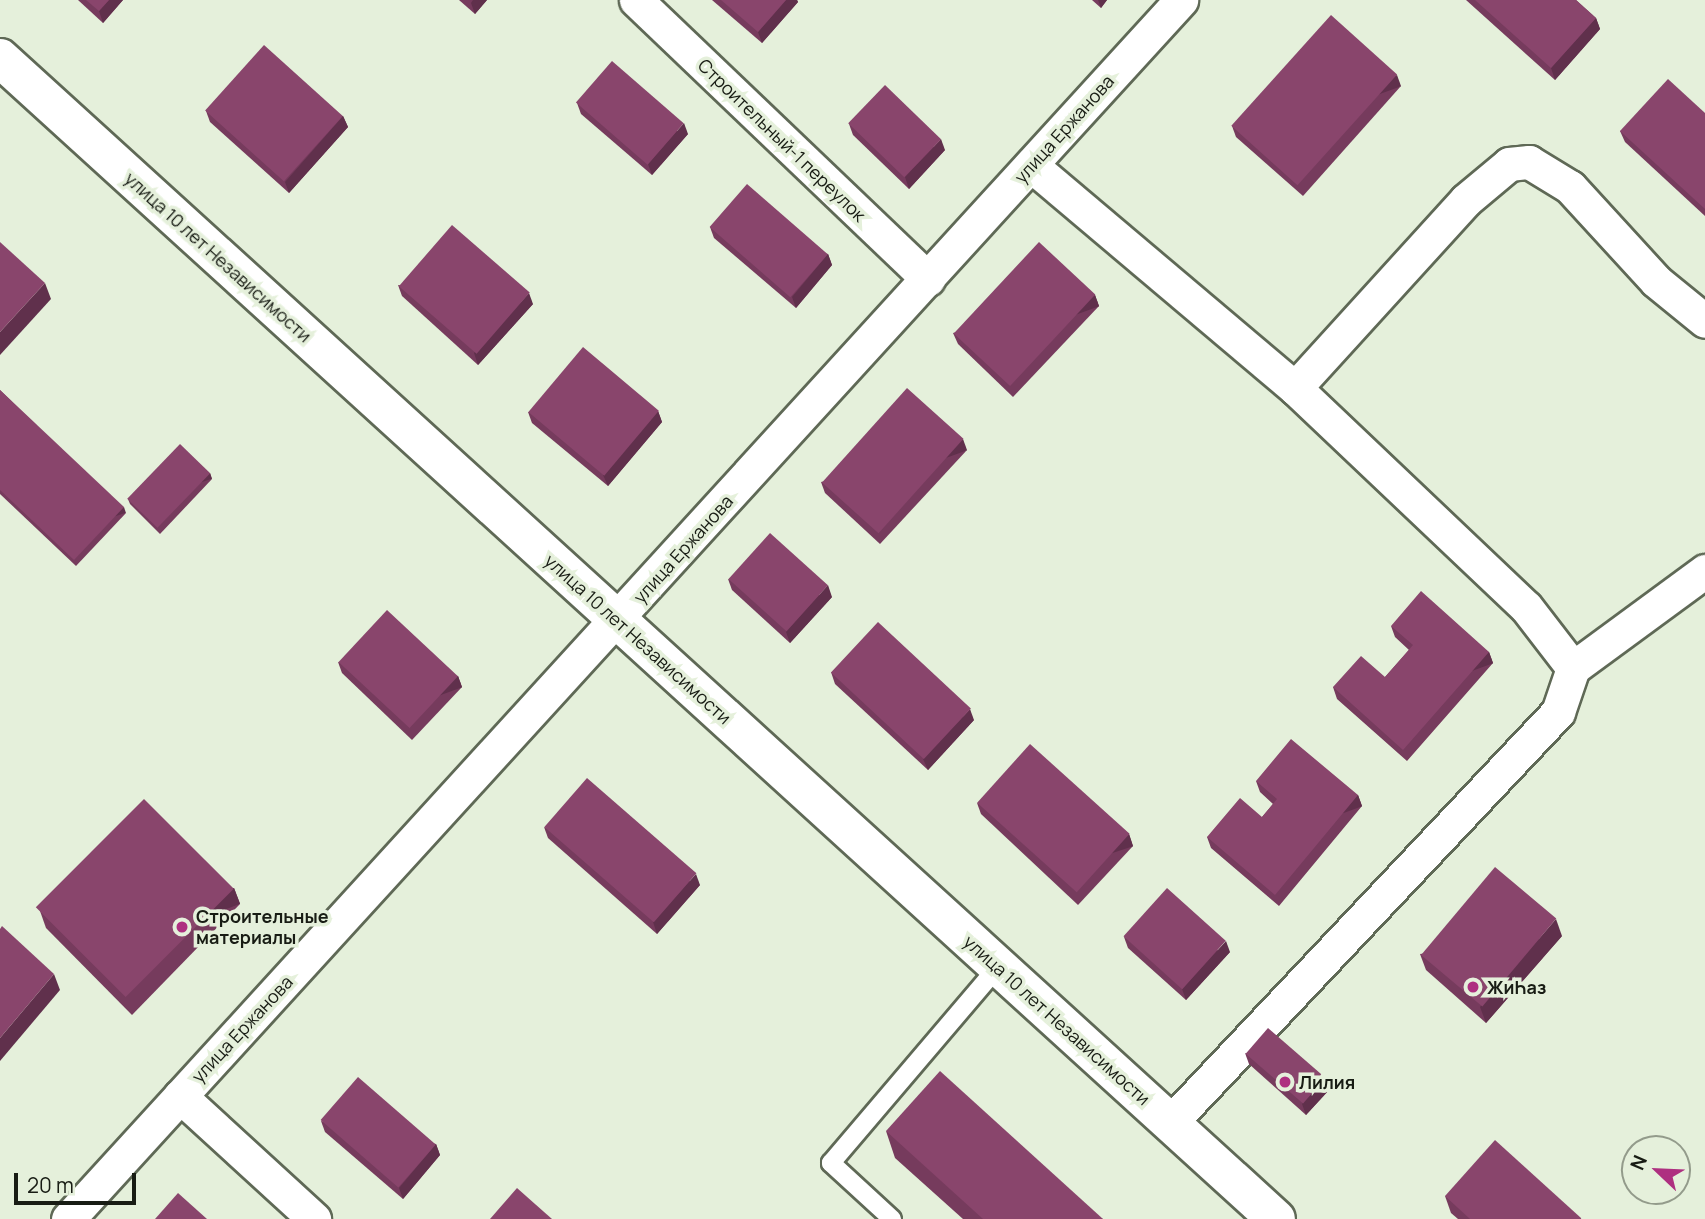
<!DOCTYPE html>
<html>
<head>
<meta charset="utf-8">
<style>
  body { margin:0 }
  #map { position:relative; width:1705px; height:1219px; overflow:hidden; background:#e5f0db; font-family:Manrope,sans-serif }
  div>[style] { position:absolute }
  .roads { filter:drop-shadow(2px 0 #5f6956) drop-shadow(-2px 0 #5f6956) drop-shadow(0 2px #5f6956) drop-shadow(0 -2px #5f6956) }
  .service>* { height:18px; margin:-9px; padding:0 9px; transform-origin:9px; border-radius:9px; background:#fff }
  .minor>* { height:33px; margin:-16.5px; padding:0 16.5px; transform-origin:16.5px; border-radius:16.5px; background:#fff }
  .tertiary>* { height:38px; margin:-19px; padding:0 19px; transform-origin:19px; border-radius:19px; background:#fff }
  .wall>* { inset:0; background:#763b5d }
  .shaded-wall>* { inset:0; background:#60304c; transform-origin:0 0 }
  .building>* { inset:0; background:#89456c; transform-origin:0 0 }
  .dots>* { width:19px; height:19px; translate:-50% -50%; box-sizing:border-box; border:4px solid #e5f0db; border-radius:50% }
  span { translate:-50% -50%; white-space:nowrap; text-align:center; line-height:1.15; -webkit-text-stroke:7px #e5f0db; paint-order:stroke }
  .street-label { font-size:18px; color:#181c14 }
  .poi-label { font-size:18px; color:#181c14; font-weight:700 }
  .left { translate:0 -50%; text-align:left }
  .north { position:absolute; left:1621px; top:1135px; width:70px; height:70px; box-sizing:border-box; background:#e5f0db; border:2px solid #939b8b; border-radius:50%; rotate:293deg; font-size:19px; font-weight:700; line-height:28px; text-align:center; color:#181c14 }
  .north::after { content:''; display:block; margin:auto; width:24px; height:32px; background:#ae3080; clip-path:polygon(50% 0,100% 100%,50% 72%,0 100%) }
  .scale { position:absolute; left:14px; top:1173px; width:122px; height:32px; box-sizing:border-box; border:4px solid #181c14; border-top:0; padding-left:9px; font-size:21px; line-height:24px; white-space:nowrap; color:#181c14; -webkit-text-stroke:5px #e5f0db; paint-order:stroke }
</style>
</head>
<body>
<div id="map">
  <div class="roads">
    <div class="service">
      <i style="left:892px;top:1219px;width:83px;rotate:-137.4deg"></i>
      <i style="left:831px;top:1163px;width:257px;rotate:-49.6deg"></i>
    </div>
    <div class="minor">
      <i style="left:636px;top:0;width:404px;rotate:43.7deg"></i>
      <i style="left:1031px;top:165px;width:346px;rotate:40.2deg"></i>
      <i style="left:1295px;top:388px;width:318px;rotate:43.5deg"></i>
      <i style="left:1526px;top:607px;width:77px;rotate:52.4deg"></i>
      <i style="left:1573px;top:668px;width:46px;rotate:108.8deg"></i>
      <i style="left:1558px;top:712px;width:565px;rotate:133.35deg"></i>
      <i style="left:1295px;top:388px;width:254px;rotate:-47.7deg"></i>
      <i style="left:1466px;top:200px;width:56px;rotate:-39.9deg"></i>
      <i style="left:1509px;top:164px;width:20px;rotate:-6deg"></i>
      <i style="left:1529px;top:162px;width:48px;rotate:31.4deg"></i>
      <i style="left:1570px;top:187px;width:127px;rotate:47.5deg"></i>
      <i style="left:1656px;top:281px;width:63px;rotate:39.2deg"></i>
      <i style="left:1573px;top:668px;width:164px;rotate:-36.3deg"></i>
      <i style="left:180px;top:1096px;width:182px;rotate:42.5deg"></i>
      <i style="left:68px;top:1219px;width:1651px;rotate:-47.6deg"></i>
    </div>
    <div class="tertiary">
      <i style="left:0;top:58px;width:1725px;rotate:42.3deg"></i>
    </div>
  </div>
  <div class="wall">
    <i style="clip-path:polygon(78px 0,123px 0,103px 23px)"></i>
    <i style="clip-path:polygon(459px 0,487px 0,475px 14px)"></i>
    <i style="clip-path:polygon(712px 0,797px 0,798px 2px,762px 43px)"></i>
    <i style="clip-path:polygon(1092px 0,1107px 0,1101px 8px)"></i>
    <i style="clip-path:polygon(1466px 0,1576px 0,1596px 18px,1600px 29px,1555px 80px)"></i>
    <i style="clip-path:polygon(1401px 86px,1303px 196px,1236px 137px,1232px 126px)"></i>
    <i style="clip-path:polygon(577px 103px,688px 134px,652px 175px,581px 114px)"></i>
    <i style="clip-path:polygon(206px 111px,343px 116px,348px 127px,289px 193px,210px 122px)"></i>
    <i style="clip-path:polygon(1705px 113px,1705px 216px,1625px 142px,1620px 131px)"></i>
    <i style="clip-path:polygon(849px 124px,945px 150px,909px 189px,853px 135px)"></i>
    <i style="clip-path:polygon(710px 227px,828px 254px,832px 265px,796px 308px,714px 238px)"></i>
    <i style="clip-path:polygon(398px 285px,533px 304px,478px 365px,402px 296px)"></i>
    <i style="clip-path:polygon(1095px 295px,1099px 306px,1013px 397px,958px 344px,953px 333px)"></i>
    <i style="clip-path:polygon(0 390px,126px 513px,76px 566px,0 494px)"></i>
    <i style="clip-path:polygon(658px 411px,662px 422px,608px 486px,532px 423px,528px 412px)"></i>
    <i style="clip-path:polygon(967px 450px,880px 544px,825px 493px,821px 482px)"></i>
    <i style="clip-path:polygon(210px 473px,212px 479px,160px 534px,130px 504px,128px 499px)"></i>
    <i style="clip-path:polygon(728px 579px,832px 597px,790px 643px,732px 590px)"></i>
    <i style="clip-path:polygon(1391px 626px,1489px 652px,1493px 663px,1407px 761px,1337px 699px,1333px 687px,1385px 677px,1409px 650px,1395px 637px)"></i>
    <i style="clip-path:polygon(338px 662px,458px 676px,462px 687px,412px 740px,342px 673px)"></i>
    <i style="clip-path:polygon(831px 672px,974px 720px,928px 770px,835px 684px)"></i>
    <i style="clip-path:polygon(1256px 781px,1358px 795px,1362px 806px,1279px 906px,1211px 848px,1207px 837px,1262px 817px,1273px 804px,1260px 792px)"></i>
    <i style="clip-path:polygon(977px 803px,1129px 834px,1133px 846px,1078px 905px,981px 814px)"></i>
    <i style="clip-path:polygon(544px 827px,700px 885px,657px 934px,548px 838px)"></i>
    <i style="clip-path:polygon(234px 888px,240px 904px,132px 1015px,46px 928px,40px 911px)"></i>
    <i style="clip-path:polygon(1562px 936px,1486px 1023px,1426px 970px,1420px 954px)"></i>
    <i style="clip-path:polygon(1124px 937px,1230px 952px,1186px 1000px,1128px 948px)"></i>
    <i style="clip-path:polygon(1245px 1053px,1329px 1090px,1306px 1115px,1249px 1064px)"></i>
    <i style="clip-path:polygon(321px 1121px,436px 1144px,440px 1155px,403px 1199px,325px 1132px)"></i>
    <i style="clip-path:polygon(886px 1131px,1103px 1219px,963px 1219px,895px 1158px)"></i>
    <i style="clip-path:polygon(1445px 1196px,1582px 1219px,1458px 1219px,1451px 1213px)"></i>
  </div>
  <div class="shaded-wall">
    <i style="clip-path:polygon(109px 0,123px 0,103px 23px,99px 11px)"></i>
    <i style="clip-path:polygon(473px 0,487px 0,475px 14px,471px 3px)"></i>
    <i style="clip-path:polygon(786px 0,797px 0,798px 2px,762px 43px,758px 32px)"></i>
    <i style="clip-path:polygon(1098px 0,1107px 0,1101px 8px)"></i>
    <i style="clip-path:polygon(1596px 18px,1600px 29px,1555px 80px,1551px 68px)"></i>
    <i style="left:1397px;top:75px;width:12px;height:147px;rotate:70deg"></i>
    <i style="clip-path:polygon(343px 116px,348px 127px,289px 193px,285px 182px)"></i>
    <i style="clip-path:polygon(684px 123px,688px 134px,652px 175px,648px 164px)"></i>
    <i style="clip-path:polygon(941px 139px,945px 150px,909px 189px,905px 177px)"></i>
    <i style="clip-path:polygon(828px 254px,832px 265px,796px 308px,792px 297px)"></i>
    <i style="clip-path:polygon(45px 283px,51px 299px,0 355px,0 332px)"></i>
    <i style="clip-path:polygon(529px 293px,533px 304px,478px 365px,474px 353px)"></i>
    <i style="left:1095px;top:295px;width:12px;height:125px;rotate:70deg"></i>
    <i style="clip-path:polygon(658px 411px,662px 422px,608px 486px,603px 475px)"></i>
    <i style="left:963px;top:439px;width:12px;height:128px;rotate:70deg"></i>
    <i style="left:210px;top:473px;width:6px;height:76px;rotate:72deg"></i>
    <i style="left:124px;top:507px;width:6px;height:73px;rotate:72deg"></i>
    <i style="clip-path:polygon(828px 585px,832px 597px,790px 643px,786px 632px)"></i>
    <i style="left:1489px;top:652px;width:12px;height:130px;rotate:70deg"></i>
    <i style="left:458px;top:676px;width:12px;height:73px;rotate:70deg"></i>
    <i style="clip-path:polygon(970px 709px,974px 720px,928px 770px,923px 759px)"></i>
    <i style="left:1358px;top:795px;width:12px;height:130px;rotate:70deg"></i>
    <i style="left:1129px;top:834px;width:13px;height:81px;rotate:72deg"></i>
    <i style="clip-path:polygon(696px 874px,700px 885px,657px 934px,653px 922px)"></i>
    <i style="left:234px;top:888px;width:17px;height:155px;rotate:69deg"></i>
    <i style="clip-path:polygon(1556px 919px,1562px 936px,1486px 1023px,1480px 1007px)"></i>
    <i style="clip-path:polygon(1226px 941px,1230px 952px,1186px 1000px,1182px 989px)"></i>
    <i style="clip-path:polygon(54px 974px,60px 990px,0 1061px,0 1038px)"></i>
    <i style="clip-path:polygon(1325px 1078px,1329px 1090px,1306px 1115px,1302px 1104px)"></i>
    <i style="clip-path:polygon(436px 1144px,440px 1155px,403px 1199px,399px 1188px)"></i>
  </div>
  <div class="building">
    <i style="clip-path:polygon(86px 0,109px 0,99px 11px)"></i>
    <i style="clip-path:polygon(721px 0,786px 0,758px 32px)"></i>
    <i style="clip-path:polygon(1475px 0,1576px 0,1596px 18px,1551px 68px)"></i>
    <i style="left:1331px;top:15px;width:89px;height:149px;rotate:42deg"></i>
    <i style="left:264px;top:45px;width:106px;height:88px;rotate:42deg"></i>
    <i style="left:612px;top:61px;width:95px;height:55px;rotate:41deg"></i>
    <i style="clip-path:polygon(1668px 79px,1705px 113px,1705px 209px,1620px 131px)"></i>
    <i style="left:885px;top:85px;width:78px;height:53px;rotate:44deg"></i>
    <i style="left:747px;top:184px;width:107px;height:57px;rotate:41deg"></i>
    <i style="left:452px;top:225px;width:103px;height:81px;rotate:41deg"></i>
    <i style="clip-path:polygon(0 242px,45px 283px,0 332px)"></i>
    <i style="left:1039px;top:242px;width:77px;height:125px;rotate:43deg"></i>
    <i style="left:583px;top:347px;width:99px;height:85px;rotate:40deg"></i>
    <i style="left:907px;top:388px;width:76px;height:127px;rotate:42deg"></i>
    <i style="clip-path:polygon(0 390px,124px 507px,74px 560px,0 490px)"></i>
    <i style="left:180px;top:444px;width:42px;height:76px;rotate:44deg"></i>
    <i style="left:770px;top:533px;width:78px;height:62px;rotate:42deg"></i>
    <i style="clip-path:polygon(1421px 591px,1489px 652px,1403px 750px,1333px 687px,1361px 656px,1385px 677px,1413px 645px,1391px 626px)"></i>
    <i style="left:387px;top:610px;width:97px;height:71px;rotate:43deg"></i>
    <i style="left:878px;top:622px;width:127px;height:69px;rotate:43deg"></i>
    <i style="clip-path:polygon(1291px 739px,1358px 795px,1275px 895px,1207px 837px,1240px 798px,1262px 817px,1277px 799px,1256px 781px)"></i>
    <i style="left:1030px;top:744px;width:134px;height:79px;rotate:42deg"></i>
    <i style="left:587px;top:778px;width:145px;height:65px;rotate:41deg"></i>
    <i style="left:144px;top:799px;width:127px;height:153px;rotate:45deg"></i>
    <i style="left:1495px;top:867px;width:80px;height:115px;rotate:40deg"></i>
    <i style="left:1167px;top:888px;width:79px;height:65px;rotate:42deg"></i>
    <i style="clip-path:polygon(2px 926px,54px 974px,0 1038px,0 929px)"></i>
    <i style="left:1268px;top:1028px;width:76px;height:34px;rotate:41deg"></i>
    <i style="clip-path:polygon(940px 1071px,1103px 1219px,983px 1219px,886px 1131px)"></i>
    <i style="left:358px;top:1077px;width:103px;height:57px;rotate:41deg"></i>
    <i style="clip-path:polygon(1495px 1140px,1581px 1218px,1581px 1219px,1470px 1219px,1445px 1196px)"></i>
    <i style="clip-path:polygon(517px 1188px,552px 1219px,490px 1219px)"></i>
    <i style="clip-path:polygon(178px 1193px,207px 1219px,155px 1219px)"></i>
  </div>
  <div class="dots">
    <i style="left:182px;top:927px;background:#ae3080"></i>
    <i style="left:1473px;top:987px;background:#ae3080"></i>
    <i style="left:1285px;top:1082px;background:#ae3080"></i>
  </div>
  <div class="street-label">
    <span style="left:1064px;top:129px;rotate:-48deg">улица Ержанова</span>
    <span style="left:782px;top:140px;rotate:44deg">Строительный-1 переулок</span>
    <span style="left:218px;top:257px;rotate:42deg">улица 10 лет Независимости</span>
    <span style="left:683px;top:549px;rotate:-48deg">улица Ержанова</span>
    <span style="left:638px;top:639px;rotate:42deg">улица 10 лет Независимости</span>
    <span style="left:1057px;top:1020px;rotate:42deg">улица 10 лет Независимости</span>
    <span style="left:242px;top:1029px;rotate:-47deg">улица Ержанова</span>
  </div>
  <div class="poi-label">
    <span class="left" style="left:196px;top:927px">Строительные<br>материалы</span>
    <span class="left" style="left:1487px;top:987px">ЖиҺаз</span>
    <span class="left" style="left:1299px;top:1082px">Лилия</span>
  </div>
  <div class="north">N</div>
  <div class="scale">20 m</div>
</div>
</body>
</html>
